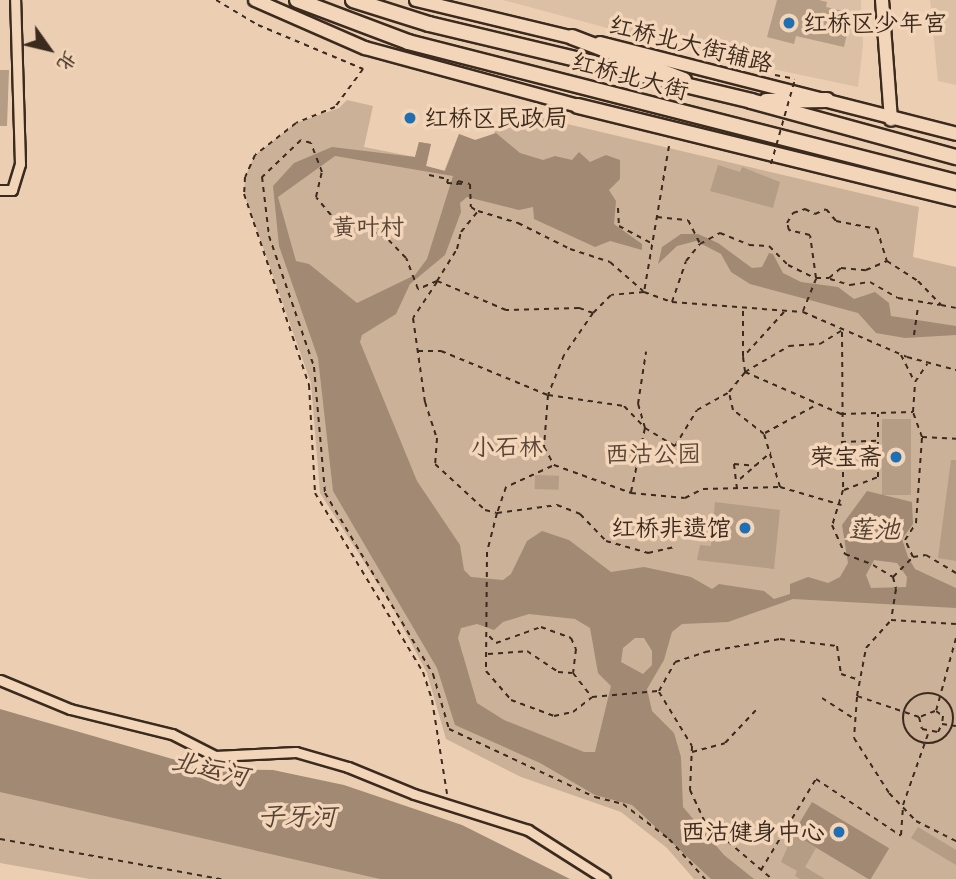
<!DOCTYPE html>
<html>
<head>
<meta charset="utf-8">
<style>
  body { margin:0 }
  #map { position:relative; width:956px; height:879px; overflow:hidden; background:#eccfb3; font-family:Itim,"LXGW WenKai TC",sans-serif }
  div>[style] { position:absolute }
  .built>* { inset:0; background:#dbc0a5 }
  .green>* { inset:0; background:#cbb197 }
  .water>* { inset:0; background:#a18974; transform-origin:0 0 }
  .building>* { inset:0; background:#b49c85; transform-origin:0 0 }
  .path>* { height:2px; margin-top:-1px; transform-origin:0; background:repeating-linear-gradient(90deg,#3b2a1e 0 5px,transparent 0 10px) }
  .path>.ring { margin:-1px; padding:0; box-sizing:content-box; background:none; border:2px solid #3b2a1e; border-radius:50% }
  .roads { filter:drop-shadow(2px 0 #3b2a1e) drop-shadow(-2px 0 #3b2a1e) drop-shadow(0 2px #3b2a1e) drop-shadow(0 -2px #3b2a1e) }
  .street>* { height:9px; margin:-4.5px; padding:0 4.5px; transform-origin:4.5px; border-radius:4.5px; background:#f3d6b9 }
  .secondary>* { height:12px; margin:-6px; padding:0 6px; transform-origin:6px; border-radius:6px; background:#f3d6b9 }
  .primary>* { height:14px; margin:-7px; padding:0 7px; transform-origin:7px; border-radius:7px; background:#f3d6b9 }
  .path-bridge>* { height:2px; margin-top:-1px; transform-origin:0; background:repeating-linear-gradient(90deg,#3b2a1e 0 5px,transparent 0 10px) }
  .dots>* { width:19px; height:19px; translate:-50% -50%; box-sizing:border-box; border:4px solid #f3d6b9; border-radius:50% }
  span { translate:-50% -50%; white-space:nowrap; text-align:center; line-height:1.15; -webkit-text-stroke:7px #f3d6b9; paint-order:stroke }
  .poi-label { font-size:24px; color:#3b2a1e }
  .left { translate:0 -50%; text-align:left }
  .right { translate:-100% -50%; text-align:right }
  .street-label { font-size:24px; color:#3b2a1e }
  .park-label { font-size:24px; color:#584536 }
  .water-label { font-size:26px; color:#544234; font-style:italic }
  .north { position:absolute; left:14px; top:14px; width:70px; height:70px; -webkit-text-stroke:5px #f3d6b9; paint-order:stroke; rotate:124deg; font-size:19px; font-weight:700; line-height:28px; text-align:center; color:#3b2a1e }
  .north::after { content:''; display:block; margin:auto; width:24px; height:32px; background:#3b2a1e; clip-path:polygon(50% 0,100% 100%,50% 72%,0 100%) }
</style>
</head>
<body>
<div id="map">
  <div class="built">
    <i style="clip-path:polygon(503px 0,861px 0,863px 46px,858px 87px,707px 55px)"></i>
    <i style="clip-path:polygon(930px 0,956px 0,956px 85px,938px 81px)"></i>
  </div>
  <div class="green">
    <i style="clip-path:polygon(347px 100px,373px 106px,364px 147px,415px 157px,419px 142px,431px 144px,426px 166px,444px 171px,459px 134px,475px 140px,493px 136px,504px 109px,919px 207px,913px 257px,956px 267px,956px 879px,694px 879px,667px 848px,621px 812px,521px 777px,446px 739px,427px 673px,389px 601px,320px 493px,311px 383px,244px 194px,245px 177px,255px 155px,296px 123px,339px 108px)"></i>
    <i style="clip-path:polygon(0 791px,371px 875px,380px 879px,90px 879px,0 863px)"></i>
  </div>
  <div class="water">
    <i style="clip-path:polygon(evenodd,496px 133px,520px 153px,543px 160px,555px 156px,572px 160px,579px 152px,590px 162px,606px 155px,620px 160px,620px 179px,609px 190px,616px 201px,614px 224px,642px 244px,642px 250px,610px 241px,595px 247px,534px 219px,533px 207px,519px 210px,467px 197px,460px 203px,461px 212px,445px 255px,410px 284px,396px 314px,362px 335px,360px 342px,417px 481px,460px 545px,464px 570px,471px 577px,503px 580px,511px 574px,527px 541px,542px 531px,569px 540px,611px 572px,644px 567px,691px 577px,712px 589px,719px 584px,764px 591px,774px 599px,790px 594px,790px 584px,808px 577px,828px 583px,840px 577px,848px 563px,842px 525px,867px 491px,912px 502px,913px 524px,902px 539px,908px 557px,915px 569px,956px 588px,956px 608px,793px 599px,728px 622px,682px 624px,672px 632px,664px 660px,647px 689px,652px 711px,674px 733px,681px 757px,683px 807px,724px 855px,754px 879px,711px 879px,632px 805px,595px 795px,540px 763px,455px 725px,437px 668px,333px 491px,318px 358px,279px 246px,273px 186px,294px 163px,332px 147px,415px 157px,419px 142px,431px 144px,426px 166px,445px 171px,459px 134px,475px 140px,496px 133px,335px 156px,453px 176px,427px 259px,415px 275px,357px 303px,309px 264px,296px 261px,278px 197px,335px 156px,496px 133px,874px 560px,897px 563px,907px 577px,906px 587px,871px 588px,866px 575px,874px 560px,496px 133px,529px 614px,575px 619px,590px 628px,598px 673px,611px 686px,595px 752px,584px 752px,504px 720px,477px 703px,458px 638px,461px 628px,477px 624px,494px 630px,503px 622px,529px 614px,496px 133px,635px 638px,644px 638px,652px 651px,652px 665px,643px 674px,621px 662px,623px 648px,635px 638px)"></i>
    <i style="clip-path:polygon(681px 234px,698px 234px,718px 243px,752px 268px,762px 267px,769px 253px,773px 254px,783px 273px,801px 282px,838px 287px,854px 299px,875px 292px,889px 303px,891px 316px,956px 326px,956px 335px,905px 338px,876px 333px,858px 313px,750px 284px,731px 272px,721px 254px,696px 241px,677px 246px,658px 264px,662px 247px)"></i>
    <i style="clip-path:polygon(0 709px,207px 769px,273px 770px,344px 785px,462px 825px,570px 879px,380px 879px,0 792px)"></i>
    <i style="left:812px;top:802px;width:90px;height:37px;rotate:31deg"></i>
  </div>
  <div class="building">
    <i style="clip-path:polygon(777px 0,819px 0,827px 2px,826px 7px,852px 13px,844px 47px,796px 36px,794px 44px,767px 37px)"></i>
    <i style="clip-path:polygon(0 70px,9px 70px,7px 126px,0 126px)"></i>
    <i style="clip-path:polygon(718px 165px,740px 172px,742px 167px,780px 182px,773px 208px,710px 191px)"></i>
    <i style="left:882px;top:419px;width:29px;height:76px"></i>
    <i style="clip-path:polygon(951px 460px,956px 460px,956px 561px,938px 558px)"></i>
    <i style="left:535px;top:475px;width:24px;height:14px;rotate:2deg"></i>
    <i style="clip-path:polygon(715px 502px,780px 510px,774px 569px,697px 560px,700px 545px,711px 546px)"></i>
    <i style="clip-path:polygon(918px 827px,956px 850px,956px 865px,911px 838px)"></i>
    <i style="clip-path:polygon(793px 834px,816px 848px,805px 867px,825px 879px,800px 879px,795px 876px,797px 871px,781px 862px)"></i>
  </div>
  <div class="path">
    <i style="left:216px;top:0;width:49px;rotate:30.8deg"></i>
    <i style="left:258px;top:25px;width:114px;rotate:22.7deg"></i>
    <i style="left:363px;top:69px;width:47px;rotate:126.4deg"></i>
    <i style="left:335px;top:107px;width:42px;rotate:157.7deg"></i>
    <i style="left:296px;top:123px;width:52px;rotate:142deg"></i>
    <i style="left:255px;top:155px;width:24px;rotate:114deg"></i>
    <i style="left:245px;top:177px;width:17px;rotate:93deg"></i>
    <i style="left:244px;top:194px;width:202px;rotate:71.2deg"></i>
    <i style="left:309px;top:385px;width:108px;rotate:86.8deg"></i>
    <i style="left:315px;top:493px;width:209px;rotate:58.9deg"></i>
    <i style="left:423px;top:672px;width:29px;rotate:72deg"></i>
    <i style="left:432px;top:700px;width:95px;rotate:80.9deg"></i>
    <i style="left:775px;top:75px;width:20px;rotate:11deg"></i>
    <i style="left:669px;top:146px;width:148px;rotate:99.7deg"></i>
    <i style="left:644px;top:292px;width:30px;rotate:20deg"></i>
    <i style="left:672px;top:302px;width:131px;rotate:4.4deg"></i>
    <i style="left:803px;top:312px;width:113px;rotate:23.4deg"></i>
    <i style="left:907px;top:357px;width:51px;rotate:14.9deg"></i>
    <i style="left:429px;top:175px;width:19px;rotate:12deg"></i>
    <i style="left:448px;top:179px;width:4px;rotate:104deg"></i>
    <i style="left:447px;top:183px;width:17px;rotate:3deg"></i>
    <i style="left:457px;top:185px;width:4px;rotate:-76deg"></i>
    <i style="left:458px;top:181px;width:12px;rotate:14deg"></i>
    <i style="left:470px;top:184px;width:23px;rotate:88deg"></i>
    <i style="left:471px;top:207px;width:7px;rotate:34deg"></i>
    <i style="left:618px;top:208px;width:18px;rotate:87deg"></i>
    <i style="left:619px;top:226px;width:36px;rotate:28deg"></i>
    <i style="left:657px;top:217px;width:31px;rotate:6deg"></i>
    <i style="left:688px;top:220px;width:27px;rotate:63deg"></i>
    <i style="left:816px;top:278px;width:43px;rotate:-97.9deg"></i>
    <i style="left:810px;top:235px;width:22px;rotate:-167deg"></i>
    <i style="left:789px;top:230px;width:7px;rotate:-106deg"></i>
    <i style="left:787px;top:223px;width:12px;rotate:-59deg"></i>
    <i style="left:793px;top:213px;width:13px;rotate:-18deg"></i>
    <i style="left:805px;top:209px;width:11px;rotate:27deg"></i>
    <i style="left:815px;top:214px;width:12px;rotate:-24deg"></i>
    <i style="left:826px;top:209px;width:16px;rotate:50deg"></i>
    <i style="left:836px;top:221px;width:42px;rotate:11deg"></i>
    <i style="left:877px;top:229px;width:34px;rotate:73deg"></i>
    <i style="left:830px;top:279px;width:21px;rotate:17deg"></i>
    <i style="left:850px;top:285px;width:20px;rotate:-9deg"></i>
    <i style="left:870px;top:282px;width:32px;rotate:30deg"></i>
    <i style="left:898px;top:298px;width:43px;rotate:9.5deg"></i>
    <i style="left:437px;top:281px;width:21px;rotate:157deg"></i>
    <i style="left:418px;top:289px;width:33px;rotate:-111deg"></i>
    <i style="left:406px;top:258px;width:29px;rotate:-134deg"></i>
    <i style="left:386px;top:237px;width:59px;rotate:-158.2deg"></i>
    <i style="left:331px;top:215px;width:23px;rotate:-130deg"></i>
    <i style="left:316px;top:197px;width:26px;rotate:-77deg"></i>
    <i style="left:322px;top:172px;width:31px;rotate:-111deg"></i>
    <i style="left:311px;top:143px;width:10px;rotate:-163deg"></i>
    <i style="left:301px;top:140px;width:54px;rotate:136.5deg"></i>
    <i style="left:262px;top:177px;width:59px;rotate:83.2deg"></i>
    <i style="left:269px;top:236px;width:139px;rotate:71deg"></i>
    <i style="left:314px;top:367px;width:126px;rotate:85deg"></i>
    <i style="left:325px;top:493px;width:211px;rotate:59.2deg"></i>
    <i style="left:433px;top:674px;width:57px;rotate:73.8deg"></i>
    <i style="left:449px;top:729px;width:161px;rotate:25deg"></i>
    <i style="left:595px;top:797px;width:29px;rotate:14deg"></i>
    <i style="left:623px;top:804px;width:58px;rotate:37.3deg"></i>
    <i style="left:669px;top:839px;width:54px;rotate:48deg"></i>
    <i style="left:437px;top:282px;width:43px;rotate:123.7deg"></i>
    <i style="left:413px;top:318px;width:85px;rotate:81.9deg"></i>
    <i style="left:425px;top:402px;width:38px;rotate:72deg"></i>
    <i style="left:437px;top:438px;width:26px;rotate:94deg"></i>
    <i style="left:435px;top:464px;width:68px;rotate:42.6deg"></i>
    <i style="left:485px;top:510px;width:12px;rotate:14deg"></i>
    <i style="left:497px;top:513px;width:61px;rotate:-7.6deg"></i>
    <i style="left:557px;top:505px;width:25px;rotate:21deg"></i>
    <i style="left:580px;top:514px;width:37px;rotate:46deg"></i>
    <i style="left:606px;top:541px;width:44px;rotate:15.9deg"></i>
    <i style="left:648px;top:553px;width:26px;rotate:-13deg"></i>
    <i style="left:644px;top:292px;width:33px;rotate:175deg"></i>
    <i style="left:611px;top:295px;width:25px;rotate:135deg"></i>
    <i style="left:593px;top:313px;width:51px;rotate:124.6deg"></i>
    <i style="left:564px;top:355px;width:43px;rotate:111.8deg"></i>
    <i style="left:548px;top:395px;width:52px;rotate:94.4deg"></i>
    <i style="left:544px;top:447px;width:21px;rotate:61deg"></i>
    <i style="left:554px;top:465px;width:82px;rotate:20deg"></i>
    <i style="left:631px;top:493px;width:54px;rotate:5.3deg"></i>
    <i style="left:685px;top:498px;width:20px;rotate:-27deg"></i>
    <i style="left:703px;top:489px;width:77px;rotate:-1.5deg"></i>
    <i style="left:780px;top:487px;width:64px;rotate:16.4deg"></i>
    <i style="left:672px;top:302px;width:43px;rotate:-71.1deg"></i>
    <i style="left:686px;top:261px;width:22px;rotate:-51deg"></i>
    <i style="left:700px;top:244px;width:23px;rotate:-29deg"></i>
    <i style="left:720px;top:233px;width:31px;rotate:22deg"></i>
    <i style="left:749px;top:245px;width:20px;rotate:3deg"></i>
    <i style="left:769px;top:246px;width:27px;rotate:45deg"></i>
    <i style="left:788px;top:265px;width:30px;rotate:26deg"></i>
    <i style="left:803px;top:311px;width:35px;rotate:-68deg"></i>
    <i style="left:816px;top:278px;width:13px"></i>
    <i style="left:829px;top:278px;width:16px;rotate:-40deg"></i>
    <i style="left:841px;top:268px;width:25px;rotate:5deg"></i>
    <i style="left:866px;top:270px;width:23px;rotate:-23deg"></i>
    <i style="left:887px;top:261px;width:37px;rotate:33deg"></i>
    <i style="left:918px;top:281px;width:33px;rotate:46deg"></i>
    <i style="left:941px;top:305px;width:15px;rotate:11deg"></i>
    <i style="left:784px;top:312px;width:61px;rotate:132.3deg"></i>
    <i style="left:743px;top:357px;width:15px;rotate:82deg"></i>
    <i style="left:745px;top:372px;width:105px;rotate:23.6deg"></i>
    <i style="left:841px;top:414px;width:72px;rotate:-1.6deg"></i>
    <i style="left:913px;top:412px;width:30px;rotate:-86deg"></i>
    <i style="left:915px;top:382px;width:22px;rotate:-56deg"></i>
    <i style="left:593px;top:313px;width:15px;rotate:-160deg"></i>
    <i style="left:579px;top:308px;width:73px;rotate:178.4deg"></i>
    <i style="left:506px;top:310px;width:75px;rotate:-157.2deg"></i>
    <i style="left:437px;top:281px;width:38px;rotate:-58deg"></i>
    <i style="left:457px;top:249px;width:17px;rotate:-77deg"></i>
    <i style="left:461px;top:232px;width:27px;rotate:-51deg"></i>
    <i style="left:478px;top:211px;width:42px;rotate:16.7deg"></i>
    <i style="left:518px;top:223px;width:58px;rotate:26.6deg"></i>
    <i style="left:570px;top:249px;width:42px;rotate:18deg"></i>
    <i style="left:610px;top:262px;width:44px;rotate:41.3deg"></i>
    <i style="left:842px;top:332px;width:158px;rotate:89.6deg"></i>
    <i style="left:843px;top:490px;width:37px;rotate:107deg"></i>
    <i style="left:832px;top:525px;width:32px;rotate:66deg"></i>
    <i style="left:914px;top:335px;width:30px;rotate:-82deg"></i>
    <i style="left:418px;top:351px;width:23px"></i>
    <i style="left:441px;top:351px;width:116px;rotate:22.4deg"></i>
    <i style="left:548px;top:395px;width:77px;rotate:8.2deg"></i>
    <i style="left:624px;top:406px;width:30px;rotate:46deg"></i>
    <i style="left:645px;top:428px;width:35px;rotate:31deg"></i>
    <i style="left:675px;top:446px;width:42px;rotate:-58.6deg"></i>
    <i style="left:697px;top:410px;width:37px;rotate:-29deg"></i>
    <i style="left:901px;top:355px;width:29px;rotate:63deg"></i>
    <i style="left:743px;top:356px;width:47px;rotate:-90deg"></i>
    <i style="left:765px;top:433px;width:60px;rotate:-28.7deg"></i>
    <i style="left:922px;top:437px;width:34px;rotate:3deg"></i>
    <i style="left:841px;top:442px;width:36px;rotate:-2deg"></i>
    <i style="left:552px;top:466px;width:51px;rotate:155.5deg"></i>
    <i style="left:506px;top:487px;width:28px;rotate:109deg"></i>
    <i style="left:497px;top:513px;width:40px;rotate:104.4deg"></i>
    <i style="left:487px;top:552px;width:119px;rotate:90.5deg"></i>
    <i style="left:486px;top:671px;width:38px;rotate:49deg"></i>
    <i style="left:511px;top:700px;width:46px;rotate:20.4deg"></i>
    <i style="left:554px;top:716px;width:19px;rotate:-12deg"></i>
    <i style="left:573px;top:712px;width:24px;rotate:-38deg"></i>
    <i style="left:592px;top:697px;width:66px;rotate:-5.2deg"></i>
    <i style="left:740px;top:479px;width:18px;rotate:-41deg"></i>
    <i style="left:780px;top:487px;width:55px;rotate:-106.8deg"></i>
    <i style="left:764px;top:434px;width:39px;rotate:-142deg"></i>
    <i style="left:733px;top:410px;width:18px;rotate:-103deg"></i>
    <i style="left:729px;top:392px;width:26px;rotate:-51deg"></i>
    <i style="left:745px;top:372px;width:51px;rotate:-30.6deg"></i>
    <i style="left:789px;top:346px;width:31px;rotate:-4deg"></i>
    <i style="left:820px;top:344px;width:25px;rotate:-32deg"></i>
    <i style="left:737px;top:489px;width:25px;rotate:-97deg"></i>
    <i style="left:734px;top:464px;width:21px;rotate:5deg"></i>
    <i style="left:755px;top:466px;width:21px;rotate:-41deg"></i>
    <i style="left:844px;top:490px;width:36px;rotate:-21deg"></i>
    <i style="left:878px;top:477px;width:63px;rotate:-90deg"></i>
    <i style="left:631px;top:492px;width:66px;rotate:-77.7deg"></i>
    <i style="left:645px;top:428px;width:25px;rotate:-106deg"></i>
    <i style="left:638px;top:404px;width:53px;rotate:-81.3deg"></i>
    <i style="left:913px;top:557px;width:19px;rotate:-115deg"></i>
    <i style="left:905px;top:540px;width:20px;rotate:-57deg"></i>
    <i style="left:916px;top:523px;width:86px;rotate:-86deg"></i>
    <i style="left:922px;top:437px;width:27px;rotate:-110deg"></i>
    <i style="left:873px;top:565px;width:23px;rotate:31deg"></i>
    <i style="left:893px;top:577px;width:12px;rotate:76deg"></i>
    <i style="left:896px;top:589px;width:30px;rotate:99deg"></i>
    <i style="left:893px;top:577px;width:28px;rotate:-45deg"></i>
    <i style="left:913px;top:557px;width:13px;rotate:-9deg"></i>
    <i style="left:926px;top:555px;width:35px;rotate:31deg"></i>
    <i style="left:489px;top:636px;width:10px;rotate:45deg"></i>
    <i style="left:496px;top:643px;width:48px;rotate:-19.6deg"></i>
    <i style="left:541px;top:627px;width:32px;rotate:20deg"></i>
    <i style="left:571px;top:638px;width:12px;rotate:66deg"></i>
    <i style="left:576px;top:649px;width:24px;rotate:97deg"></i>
    <i style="left:573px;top:673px;width:29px;rotate:52deg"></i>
    <i style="left:956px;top:638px;width:76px;rotate:105.3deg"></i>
    <i style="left:936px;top:711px;width:9px;rotate:36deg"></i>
    <i style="left:943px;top:716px;width:8px;rotate:97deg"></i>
    <i style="left:942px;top:724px;width:14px;rotate:8deg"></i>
    <i style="left:488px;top:654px;width:39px;rotate:-4deg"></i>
    <i style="left:527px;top:651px;width:37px;rotate:34deg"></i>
    <i style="left:558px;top:672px;width:14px;rotate:4deg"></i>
    <i style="left:659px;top:691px;width:33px;rotate:-61deg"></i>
    <i style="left:675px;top:662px;width:32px;rotate:-18deg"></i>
    <i style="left:705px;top:652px;width:76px;rotate:-9.8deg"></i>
    <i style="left:780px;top:639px;width:57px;rotate:7deg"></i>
    <i style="left:837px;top:646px;width:28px;rotate:82deg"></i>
    <i style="left:841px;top:674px;width:20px;rotate:18deg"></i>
    <i style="left:659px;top:692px;width:63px;rotate:58.6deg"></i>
    <i style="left:692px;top:746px;width:44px;rotate:92.6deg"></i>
    <i style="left:690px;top:790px;width:35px;rotate:65deg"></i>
    <i style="left:705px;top:822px;width:88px;rotate:40.4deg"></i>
    <i class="ring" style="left:903px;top:693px;width:48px;height:48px"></i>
    <i style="left:857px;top:697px;width:41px;rotate:94.2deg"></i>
    <i style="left:854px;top:738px;width:65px;rotate:57.5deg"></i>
    <i style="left:889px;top:793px;width:39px;rotate:46deg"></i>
    <i style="left:916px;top:821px;width:45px;rotate:26.6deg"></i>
    <i style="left:822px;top:698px;width:38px;rotate:33deg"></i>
    <i style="left:935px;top:711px;width:17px;rotate:159deg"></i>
    <i style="left:919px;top:717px;width:12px;rotate:76deg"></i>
    <i style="left:922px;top:729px;width:16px;rotate:11deg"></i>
    <i style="left:938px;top:732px;width:9px;rotate:-63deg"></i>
    <i style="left:919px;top:717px;width:65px;rotate:-161.3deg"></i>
    <i style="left:857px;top:696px;width:49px;rotate:-79.4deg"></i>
    <i style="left:866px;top:648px;width:38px;rotate:-48deg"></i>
    <i style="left:891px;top:620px;width:65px;rotate:3.5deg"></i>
    <i style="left:692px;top:752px;width:34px;rotate:-15deg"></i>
    <i style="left:725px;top:743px;width:45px;rotate:-46.8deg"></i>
    <i style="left:901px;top:835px;width:30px;rotate:-86deg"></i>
    <i style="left:903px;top:805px;width:75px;rotate:-70.6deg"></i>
    <i style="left:0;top:839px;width:225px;rotate:10.3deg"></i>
    <i style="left:761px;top:870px;width:106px;rotate:-58.9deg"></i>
    <i style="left:816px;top:779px;width:102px;rotate:33.8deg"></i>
  </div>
  <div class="roads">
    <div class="street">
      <i style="left:0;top:190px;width:12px"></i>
      <i style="left:12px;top:190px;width:27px;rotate:-73deg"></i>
      <i style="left:20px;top:164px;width:164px;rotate:-91.7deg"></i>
      <i style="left:0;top:680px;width:76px;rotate:22.5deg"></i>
      <i style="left:70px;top:709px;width:105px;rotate:13.8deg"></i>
      <i style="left:172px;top:734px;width:48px;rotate:27.1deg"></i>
      <i style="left:215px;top:756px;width:81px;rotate:-2.8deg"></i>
      <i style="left:296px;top:752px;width:54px;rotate:16.1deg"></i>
      <i style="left:348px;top:767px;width:71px;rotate:22.2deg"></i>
      <i style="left:414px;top:794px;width:120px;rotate:17.5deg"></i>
      <i style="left:528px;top:830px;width:91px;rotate:32.5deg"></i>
    </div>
    <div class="secondary">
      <i style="left:255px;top:0;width:120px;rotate:23.6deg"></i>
      <i style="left:365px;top:48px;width:221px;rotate:15.2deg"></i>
      <i style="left:416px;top:0;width:168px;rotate:13.5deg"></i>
      <i style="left:882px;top:0;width:120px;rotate:85.7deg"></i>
      <i style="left:600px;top:43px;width:367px;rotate:14.3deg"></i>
    </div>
    <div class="primary">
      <i style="left:297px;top:0;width:119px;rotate:20.7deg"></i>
      <i style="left:408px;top:42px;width:566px;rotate:14.33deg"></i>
      <i style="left:353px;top:0;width:80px;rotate:17.5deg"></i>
      <i style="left:429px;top:24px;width:331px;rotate:13.4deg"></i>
      <i style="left:751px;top:101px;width:213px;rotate:15.3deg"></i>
      <i style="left:572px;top:37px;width:120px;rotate:21deg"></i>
      <i style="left:766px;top:101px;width:61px;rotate:-0.9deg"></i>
      <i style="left:578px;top:106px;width:389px;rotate:13.8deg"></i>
    </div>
  </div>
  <div class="path-bridge">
    <i style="left:771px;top:164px;width:88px;rotate:-74.2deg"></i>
    <i style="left:845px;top:554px;width:30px;rotate:21deg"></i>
  </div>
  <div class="dots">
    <i style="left:789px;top:23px;background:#1f6fb2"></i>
    <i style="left:410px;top:118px;background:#1f6fb2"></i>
    <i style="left:896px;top:457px;background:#1f6fb2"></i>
    <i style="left:745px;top:528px;background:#1f6fb2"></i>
    <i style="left:839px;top:832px;background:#1f6fb2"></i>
  </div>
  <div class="poi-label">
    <span class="left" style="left:803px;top:23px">红桥区少年宫</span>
    <span class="left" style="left:424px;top:118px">红桥区民政局</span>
    <span class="right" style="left:882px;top:457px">荣宝斋</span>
    <span class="right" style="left:731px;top:528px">红桥非遗馆</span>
    <span class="right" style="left:825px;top:832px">西沽健身中心</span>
  </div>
  <div class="street-label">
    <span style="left:691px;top:44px;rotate:14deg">红桥北大街辅路</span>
    <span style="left:630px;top:76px;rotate:15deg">红桥北大街</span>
  </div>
  <div class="park-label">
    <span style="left:368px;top:227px">黄叶村</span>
    <span style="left:507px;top:447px">小石林</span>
    <span style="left:653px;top:454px">西沽公园</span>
  </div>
  <div class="water-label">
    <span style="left:874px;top:530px">莲池</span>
    <span style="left:210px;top:769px;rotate:13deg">北运河</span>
    <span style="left:297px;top:817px">子牙河</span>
  </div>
  <div class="north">北</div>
</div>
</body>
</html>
